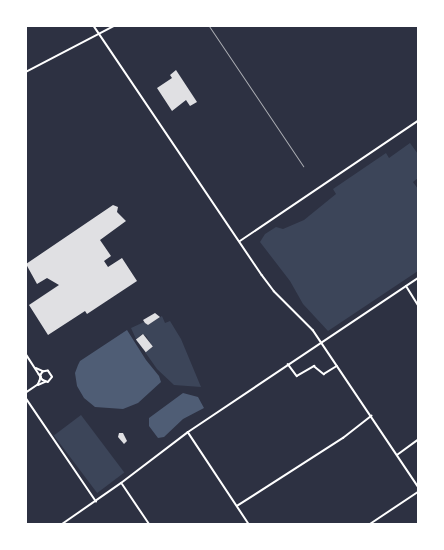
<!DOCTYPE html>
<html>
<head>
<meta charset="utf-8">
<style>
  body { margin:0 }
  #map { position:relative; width:444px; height:550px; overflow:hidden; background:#2d3142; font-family:"Work Sans",sans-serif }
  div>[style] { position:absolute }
  .green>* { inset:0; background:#3c4559; transform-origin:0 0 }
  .water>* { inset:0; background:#4f5d75 }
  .building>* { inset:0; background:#e0e0e3; transform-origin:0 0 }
  .minor>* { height:1.5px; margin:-0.75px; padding:0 0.75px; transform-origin:0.75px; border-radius:0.75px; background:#fff }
  .tertiary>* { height:1.5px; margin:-0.75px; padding:0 0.75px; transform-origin:0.75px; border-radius:0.75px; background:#fff }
  .secondary>* { height:2px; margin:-1px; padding:0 1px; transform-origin:1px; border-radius:1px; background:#fff }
  .rail>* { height:1px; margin:-0.5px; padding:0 0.5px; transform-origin:0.5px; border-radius:0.5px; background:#abadb3 }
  span { translate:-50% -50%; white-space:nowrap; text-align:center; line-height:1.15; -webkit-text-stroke:3px #fff; paint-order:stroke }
  .frame { position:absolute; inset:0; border:27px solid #fff; pointer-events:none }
</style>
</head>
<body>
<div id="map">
  <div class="green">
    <i style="clip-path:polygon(410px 143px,418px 154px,418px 178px,413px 182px,418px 189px,418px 271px,328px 331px,303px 304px,290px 281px,260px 242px,265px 234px,276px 227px,283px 229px,304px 220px,336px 194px,333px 189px,386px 153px,389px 158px)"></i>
    <i style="clip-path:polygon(162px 316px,165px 323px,170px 321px,181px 339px,201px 387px,174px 385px,157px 369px,145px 352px,153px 347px,146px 336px,142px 334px,136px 339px,131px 328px,144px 322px,148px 325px)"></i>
    <i style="left:81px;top:415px;width:72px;height:34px;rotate:53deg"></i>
  </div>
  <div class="water">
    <i style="clip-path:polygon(127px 330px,146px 360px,159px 376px,161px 382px,138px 403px,123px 409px,95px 407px,84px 398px,77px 386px,75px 373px,78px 365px,80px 361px)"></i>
    <i style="clip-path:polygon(183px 393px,198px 397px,204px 408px,183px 419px,164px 437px,158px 438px,149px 426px,149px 418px)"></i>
  </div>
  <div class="building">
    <i style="clip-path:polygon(176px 70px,197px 102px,190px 106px,186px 100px,172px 111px,157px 88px,172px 78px,170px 75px)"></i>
    <i style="clip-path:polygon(113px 205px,118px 207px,117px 212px,126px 221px,100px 240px,111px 256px,104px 261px,108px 267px,122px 258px,137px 281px,87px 314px,85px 311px,48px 335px,29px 305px,59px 285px,47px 278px,37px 284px,26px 264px)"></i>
    <i style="clip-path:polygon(155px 313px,160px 317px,148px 325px,145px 323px,143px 320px)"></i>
    <i style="left:143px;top:334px;width:16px;height:9px;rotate:52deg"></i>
    <i style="clip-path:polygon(123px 433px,127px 441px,124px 444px,118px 437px,119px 433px)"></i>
  </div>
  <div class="minor">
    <i style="left:26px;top:354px;width:24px;rotate:57deg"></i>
    <i style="left:39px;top:374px;width:4px;rotate:56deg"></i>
    <i style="left:41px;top:377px;width:2px;rotate:63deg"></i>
    <i style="left:42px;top:379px;width:1px;rotate:45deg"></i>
    <i style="left:43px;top:380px;width:5px;rotate:22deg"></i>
    <i style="left:48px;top:382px;width:6px;rotate:-51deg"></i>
    <i style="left:52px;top:377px;width:7px;rotate:-124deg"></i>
    <i style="left:48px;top:371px;width:5px;rotate:169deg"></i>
    <i style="left:43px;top:372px;width:4px;rotate:124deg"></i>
    <i style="left:41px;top:375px;width:2px;rotate:90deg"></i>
    <i style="left:41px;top:377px;width:4px;rotate:104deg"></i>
    <i style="left:40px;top:381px;width:4px;rotate:117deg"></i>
    <i style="left:38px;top:385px;width:14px;rotate:146deg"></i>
    <i style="left:288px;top:364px;width:15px;rotate:53deg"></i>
    <i style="left:297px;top:376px;width:20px;rotate:-30deg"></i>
    <i style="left:314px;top:366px;width:13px;rotate:39deg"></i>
    <i style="left:324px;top:374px;width:15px;rotate:-32deg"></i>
    <i style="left:36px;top:368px;width:8px;rotate:23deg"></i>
    <i style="left:38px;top:385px;width:8px;rotate:-23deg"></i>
    <i style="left:26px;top:398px;width:125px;rotate:55.8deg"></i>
    <i style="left:188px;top:432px;width:110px;rotate:56.5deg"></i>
    <i style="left:397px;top:455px;width:26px;rotate:-36deg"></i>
    <i style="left:237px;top:506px;width:126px;rotate:-32.7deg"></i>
    <i style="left:343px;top:438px;width:36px;rotate:-38deg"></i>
    <i style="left:370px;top:524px;width:58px;rotate:-33.7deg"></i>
  </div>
  <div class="tertiary">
    <i style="left:94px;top:26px;width:300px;rotate:56deg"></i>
    <i style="left:262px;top:275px;width:20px;rotate:53deg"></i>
    <i style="left:274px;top:291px;width:55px;rotate:45deg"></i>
    <i style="left:313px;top:330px;width:188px;rotate:56.1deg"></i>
    <i style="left:26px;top:72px;width:99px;rotate:-27.6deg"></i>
    <i style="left:240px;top:241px;width:215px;rotate:-34deg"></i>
  </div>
  <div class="secondary">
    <i style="left:406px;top:286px;width:22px;rotate:58deg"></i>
    <i style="left:122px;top:484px;width:48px;rotate:56deg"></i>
    <i style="left:62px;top:524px;width:72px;rotate:-34.8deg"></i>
    <i style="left:121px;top:483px;width:84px;rotate:-37.3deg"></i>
    <i style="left:188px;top:432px;width:277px;rotate:-33.8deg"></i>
  </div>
  <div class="rail">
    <i style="left:209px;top:26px;width:169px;rotate:56.1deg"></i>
  </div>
  <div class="frame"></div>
</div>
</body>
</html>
